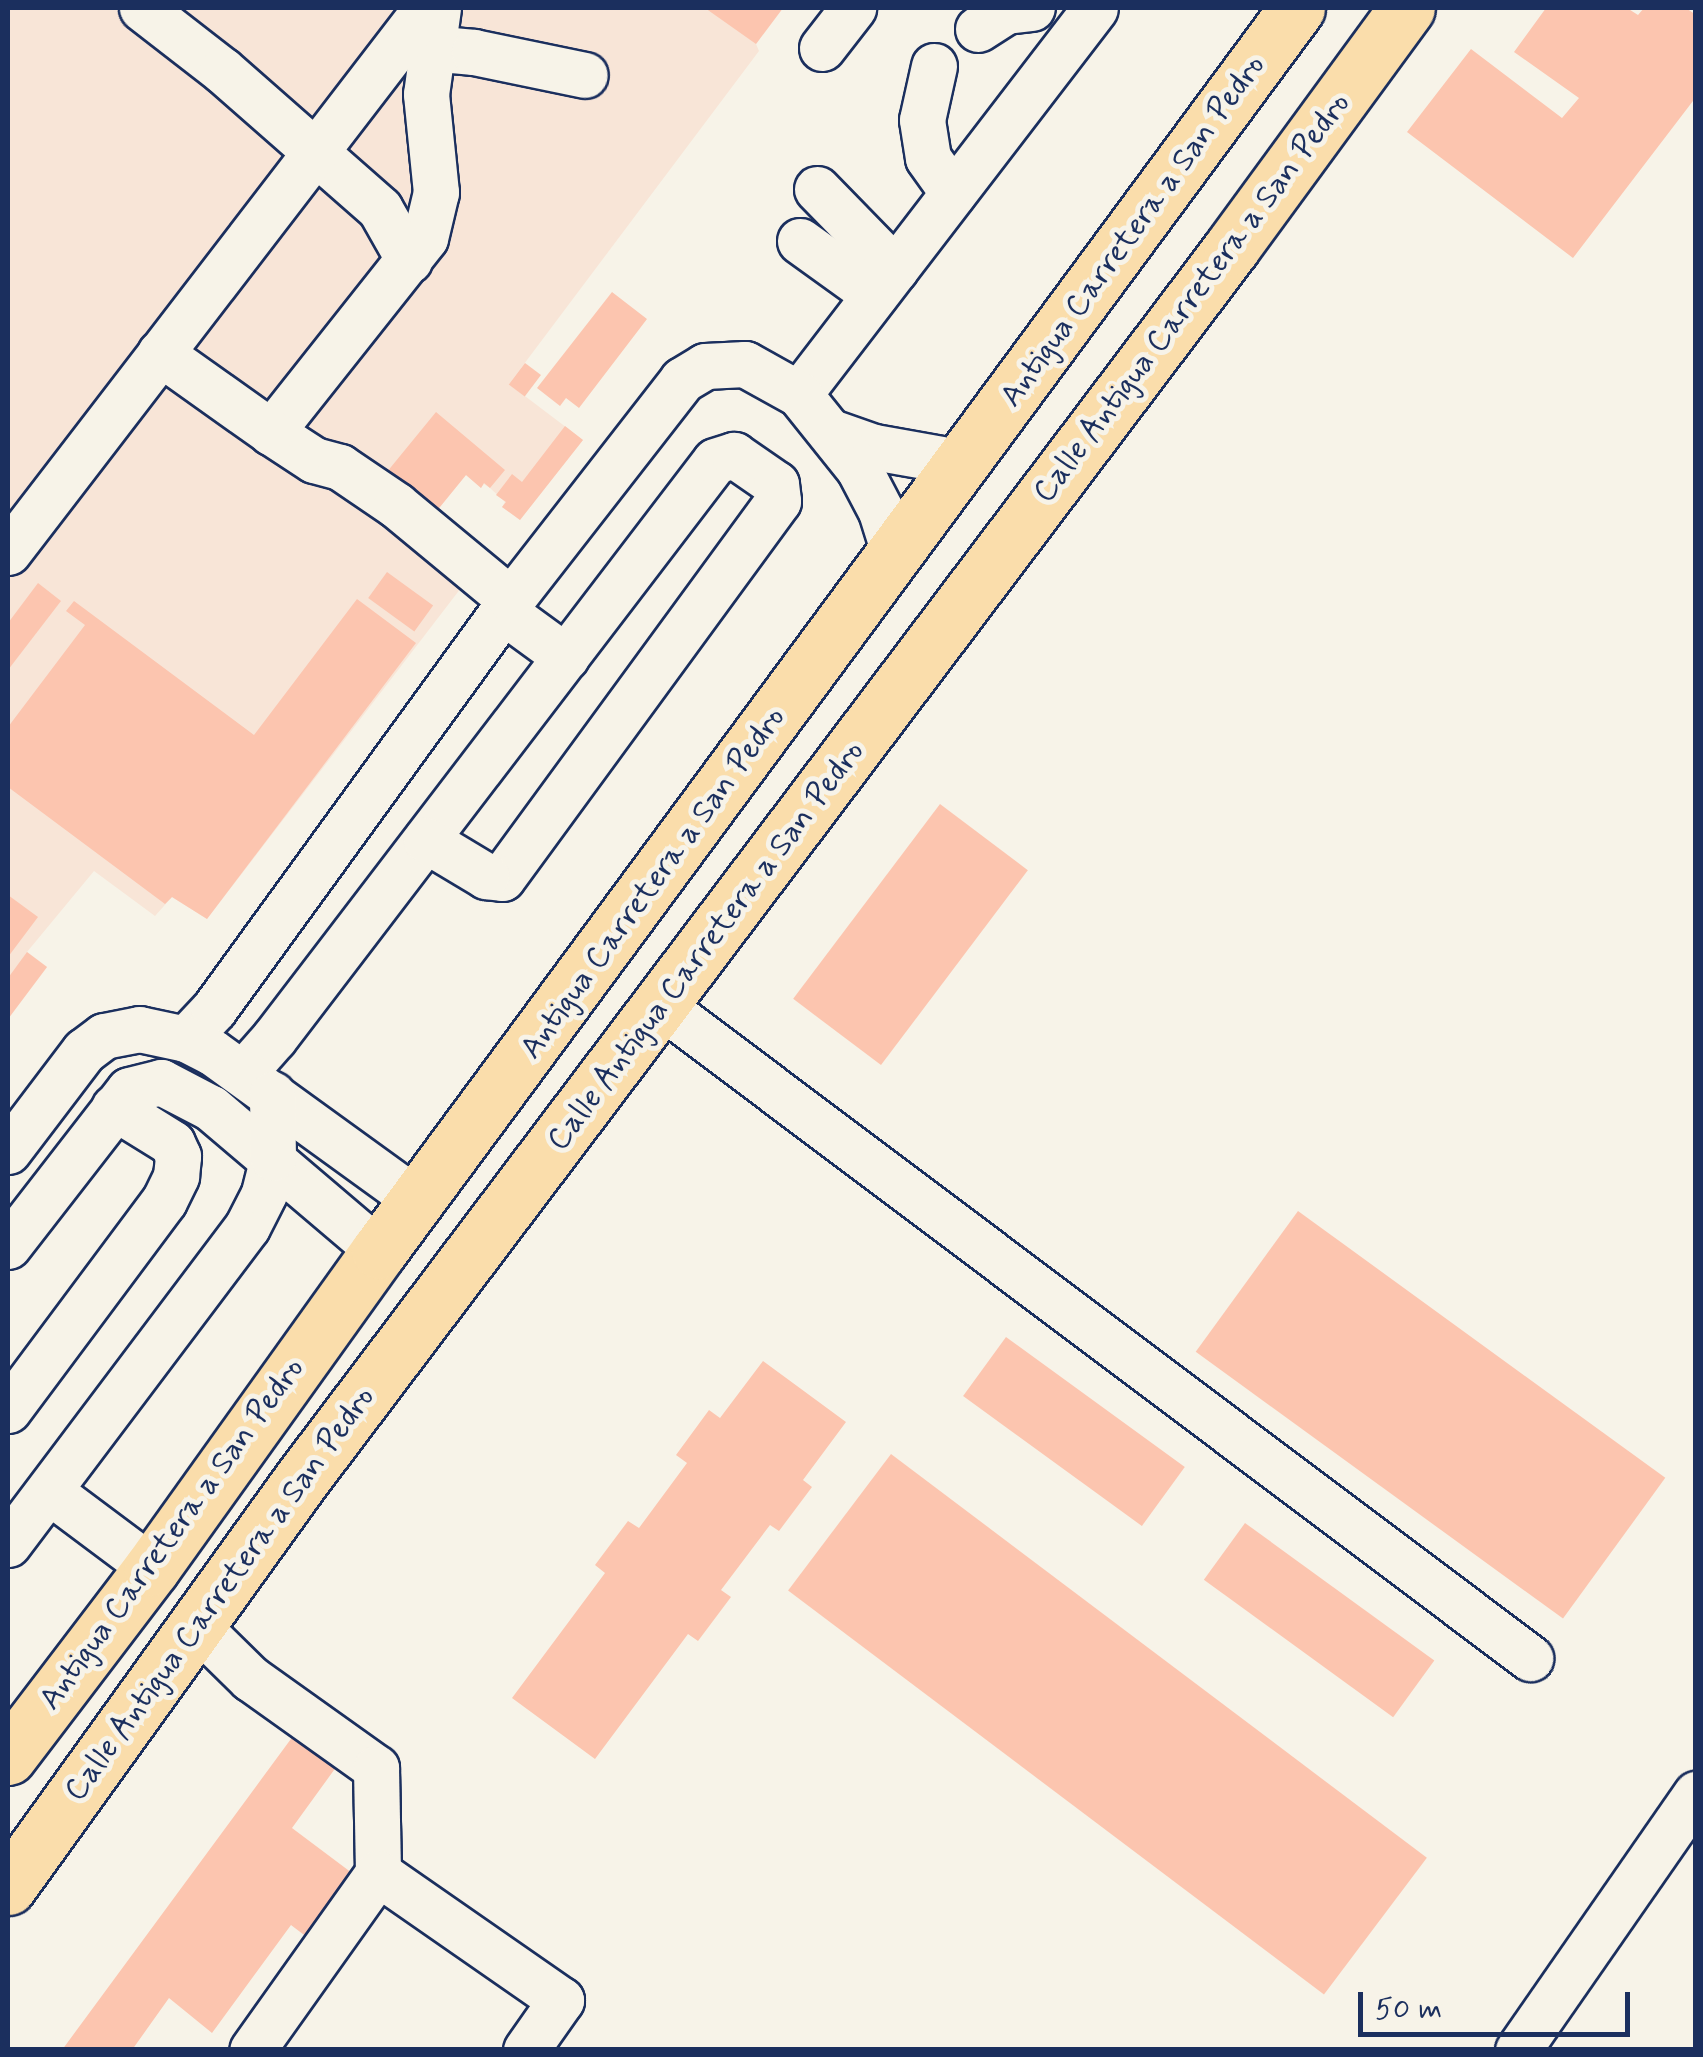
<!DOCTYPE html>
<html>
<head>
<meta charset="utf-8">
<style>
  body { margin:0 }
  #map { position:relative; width:1703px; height:2057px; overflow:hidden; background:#f7f3e8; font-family:Mynerve,sans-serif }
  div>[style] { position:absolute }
  .built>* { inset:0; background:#f8e5d7 }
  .building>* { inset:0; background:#fcc5af; transform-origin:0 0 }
  .roads { filter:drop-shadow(2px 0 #1b2f5e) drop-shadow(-2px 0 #1b2f5e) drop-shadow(0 2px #1b2f5e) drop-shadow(0 -2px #1b2f5e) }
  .minor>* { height:45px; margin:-22.5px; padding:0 22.5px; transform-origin:22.5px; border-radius:22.5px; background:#f7f3e8 }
  .major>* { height:55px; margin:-27.5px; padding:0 27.5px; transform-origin:27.5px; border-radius:27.5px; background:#faddab }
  span { translate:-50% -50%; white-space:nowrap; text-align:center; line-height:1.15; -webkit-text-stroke:10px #f7f3e8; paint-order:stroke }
  .street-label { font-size:32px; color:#1b2f5e }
  .frame { position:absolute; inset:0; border:10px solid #1b2f5e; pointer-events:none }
  .scale { position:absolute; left:1358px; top:1992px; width:272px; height:45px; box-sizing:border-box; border:5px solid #1b2f5e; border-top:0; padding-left:12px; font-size:30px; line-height:35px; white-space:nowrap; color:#1b2f5e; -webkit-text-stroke:8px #f7f3e8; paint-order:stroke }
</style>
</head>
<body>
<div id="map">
  <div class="built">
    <i style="clip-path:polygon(8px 8px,783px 8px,756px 44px,759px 51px,509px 384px,583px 440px,520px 520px,502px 507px,505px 502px,490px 488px,484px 484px,481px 488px,466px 475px,431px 518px,474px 571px,207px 919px,172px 897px,155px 916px,94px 871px,27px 952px,47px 967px,8px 1019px)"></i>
  </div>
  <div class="building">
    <i style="clip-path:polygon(705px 8px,783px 8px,756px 44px)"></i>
    <i style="clip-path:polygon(1546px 8px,1627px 8px,1638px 15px,1644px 8px,1686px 8px,1696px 15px,1696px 97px,1573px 258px,1407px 132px,1471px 49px,1562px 118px,1579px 98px,1514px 52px)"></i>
    <i style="clip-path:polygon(612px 292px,647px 319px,579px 408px,566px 398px,560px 406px,537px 388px)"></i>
    <i style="left:525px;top:363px;width:20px;height:27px;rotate:37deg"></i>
    <i style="clip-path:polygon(436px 412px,505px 470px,490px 488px,484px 483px,481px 488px,466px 475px,431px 518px,382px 478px)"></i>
    <i style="clip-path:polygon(565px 426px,583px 440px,520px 520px,502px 507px,506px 502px,496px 495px,512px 474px,522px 482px)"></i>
    <i style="left:387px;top:572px;width:57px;height:32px;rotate:36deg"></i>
    <i style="clip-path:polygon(38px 583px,61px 601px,8px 670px,8px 623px)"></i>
    <i style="clip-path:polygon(357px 599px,416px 643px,207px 919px,172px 897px,165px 904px,8px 787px,8px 727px,85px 625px,66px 611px,74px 601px,254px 735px)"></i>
    <i style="left:940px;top:804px;width:110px;height:244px;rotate:37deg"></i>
    <i style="clip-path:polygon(8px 895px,38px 917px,8px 957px)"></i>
    <i style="clip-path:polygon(27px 952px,47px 967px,8px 1019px,8px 978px)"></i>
    <i style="left:1298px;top:1211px;width:454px;height:174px;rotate:36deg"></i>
    <i style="left:1006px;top:1337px;width:221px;height:73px;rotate:36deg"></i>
    <i style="clip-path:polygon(763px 1361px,846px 1422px,803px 1480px,812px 1487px,779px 1531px,770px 1525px,721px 1590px,731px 1597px,698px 1641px,688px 1634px,595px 1759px,512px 1698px,605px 1573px,595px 1565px,628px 1521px,639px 1528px,687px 1463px,676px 1455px,709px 1410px,720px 1418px)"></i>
    <i style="left:891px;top:1454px;width:671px;height:171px;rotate:37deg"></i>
    <i style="left:1245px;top:1523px;width:234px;height:70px;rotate:36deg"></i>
    <i style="clip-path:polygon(299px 1728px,342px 1759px,292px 1828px,356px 1876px,308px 1938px,291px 1925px,212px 2033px,169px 1998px,132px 2050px,62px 2050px)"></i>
  </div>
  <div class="roads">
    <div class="minor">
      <i style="left:142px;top:8px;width:101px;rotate:37.8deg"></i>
      <i style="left:222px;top:70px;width:210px;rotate:41.3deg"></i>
      <i style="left:380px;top:209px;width:59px;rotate:60.4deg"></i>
      <i style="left:438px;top:8px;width:87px;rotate:97.9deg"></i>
      <i style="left:426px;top:94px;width:99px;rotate:84.2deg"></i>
      <i style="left:436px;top:192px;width:47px;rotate:103.4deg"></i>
      <i style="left:425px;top:238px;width:248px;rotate:128.4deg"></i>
      <i style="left:271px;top:432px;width:51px;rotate:33.1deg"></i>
      <i style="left:314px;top:460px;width:27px;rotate:15deg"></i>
      <i style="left:340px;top:467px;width:68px;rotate:34.2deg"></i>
      <i style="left:396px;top:505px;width:149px;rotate:39.6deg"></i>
      <i style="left:978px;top:29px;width:33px;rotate:-33deg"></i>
      <i style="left:1006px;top:11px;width:26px;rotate:-7deg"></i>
      <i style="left:430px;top:48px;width:44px;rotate:5.2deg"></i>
      <i style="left:474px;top:52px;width:113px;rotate:11.7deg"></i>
      <i style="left:822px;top:48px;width:51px;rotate:-52.2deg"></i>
      <i style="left:934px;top:66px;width:55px;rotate:102.5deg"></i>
      <i style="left:922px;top:120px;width:38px;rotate:81deg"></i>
      <i style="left:928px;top:158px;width:43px;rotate:54.5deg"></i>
      <i style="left:817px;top:189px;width:112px;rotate:45.7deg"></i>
      <i style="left:800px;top:241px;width:92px;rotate:35.8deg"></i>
      <i style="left:160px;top:353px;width:136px;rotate:35.4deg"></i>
      <i style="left:799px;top:394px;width:486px;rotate:-52.5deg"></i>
      <i style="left:831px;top:432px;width:46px;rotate:19.2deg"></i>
      <i style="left:874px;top:447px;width:91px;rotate:10.1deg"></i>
      <i style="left:8px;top:552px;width:686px;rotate:-52.46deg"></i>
      <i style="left:503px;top:611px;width:78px;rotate:36.1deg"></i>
      <i style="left:662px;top:1006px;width:1086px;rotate:36.91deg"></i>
      <i style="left:186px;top:1039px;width:41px;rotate:-47deg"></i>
      <i style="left:214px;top:1009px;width:505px;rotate:-54.01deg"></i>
      <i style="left:511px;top:600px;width:279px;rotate:-52.1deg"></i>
      <i style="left:682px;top:380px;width:27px;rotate:-31deg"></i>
      <i style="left:705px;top:366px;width:40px;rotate:-2.9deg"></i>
      <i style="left:745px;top:364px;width:62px;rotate:29.1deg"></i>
      <i style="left:799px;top:394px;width:96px;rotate:51.3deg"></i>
      <i style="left:859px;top:469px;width:47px;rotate:62.4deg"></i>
      <i style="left:881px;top:511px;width:47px;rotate:72.7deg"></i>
      <i style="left:244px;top:1072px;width:45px;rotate:-48.6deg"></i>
      <i style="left:274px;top:1038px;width:726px;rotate:-52.61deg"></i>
      <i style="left:715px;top:461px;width:20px;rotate:-18deg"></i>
      <i style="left:734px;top:455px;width:51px;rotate:34.6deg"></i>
      <i style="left:776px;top:484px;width:17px;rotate:83deg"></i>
      <i style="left:778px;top:501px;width:467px;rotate:126.2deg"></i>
      <i style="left:502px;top:878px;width:16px;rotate:-173deg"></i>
      <i style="left:486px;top:876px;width:70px;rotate:-149deg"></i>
      <i style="left:8px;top:1151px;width:126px;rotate:-52.8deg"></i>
      <i style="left:84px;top:1051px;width:25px;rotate:-37deg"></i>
      <i style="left:104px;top:1036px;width:36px;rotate:-11deg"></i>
      <i style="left:139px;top:1029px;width:48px;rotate:12deg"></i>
      <i style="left:186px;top:1039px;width:29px;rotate:27deg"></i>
      <i style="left:212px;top:1052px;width:254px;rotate:35.9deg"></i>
      <i style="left:8px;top:1246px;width:197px;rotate:-52.2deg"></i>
      <i style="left:129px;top:1090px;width:33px;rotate:-14deg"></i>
      <i style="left:161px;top:1082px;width:56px;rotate:27.5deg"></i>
      <i style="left:211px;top:1108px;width:221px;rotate:40.4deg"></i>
      <i style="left:8px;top:1410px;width:261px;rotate:-53.3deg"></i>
      <i style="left:164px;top:1201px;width:28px;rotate:-64deg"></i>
      <i style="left:176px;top:1176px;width:20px;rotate:-84deg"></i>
      <i style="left:178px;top:1156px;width:14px;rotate:-115deg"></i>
      <i style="left:172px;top:1143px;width:68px;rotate:-148.2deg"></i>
      <i style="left:49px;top:1491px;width:129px;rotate:36.8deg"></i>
      <i style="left:8px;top:1544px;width:397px;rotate:-53deg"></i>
      <i style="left:247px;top:1227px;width:38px;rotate:-63deg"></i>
      <i style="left:264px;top:1193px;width:36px;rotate:-76deg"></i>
      <i style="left:273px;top:1158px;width:64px;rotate:-90.9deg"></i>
      <i style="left:196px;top:1625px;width:76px;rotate:44.5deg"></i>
      <i style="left:250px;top:1678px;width:155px;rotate:35.5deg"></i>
      <i style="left:376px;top:1768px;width:105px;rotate:88.9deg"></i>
      <i style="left:378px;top:1873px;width:217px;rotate:125.4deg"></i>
      <i style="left:378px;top:1873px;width:223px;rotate:34.8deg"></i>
      <i style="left:561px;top:2000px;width:61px;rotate:125deg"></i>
      <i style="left:1518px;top:2050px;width:312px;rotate:-55.2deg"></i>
    </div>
    <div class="major">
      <i style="left:8px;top:1757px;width:238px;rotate:-52.7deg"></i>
      <i style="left:152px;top:1568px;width:390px;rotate:-54.4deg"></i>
      <i style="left:379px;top:1251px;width:1545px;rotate:-53.55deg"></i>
      <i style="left:8px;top:1887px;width:501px;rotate:-54.25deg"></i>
      <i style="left:301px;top:1480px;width:1545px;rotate:-52.94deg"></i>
      <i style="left:1232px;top:247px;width:296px;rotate:-53.8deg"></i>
    </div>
  </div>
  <div class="street-label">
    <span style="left:1133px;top:231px;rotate:-54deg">Antigua Carretera a San Pedro</span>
    <span style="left:1192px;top:298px;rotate:-53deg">Calle Antigua Carretera a San Pedro</span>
    <span style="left:653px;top:883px;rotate:-54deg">Antigua Carretera a San Pedro</span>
    <span style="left:706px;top:946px;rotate:-53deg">Calle Antigua Carretera a San Pedro</span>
    <span style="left:172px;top:1534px;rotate:-54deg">Antigua Carretera a San Pedro</span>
    <span style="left:220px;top:1594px;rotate:-54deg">Calle Antigua Carretera a San Pedro</span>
  </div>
  <div class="frame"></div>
  <div class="scale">50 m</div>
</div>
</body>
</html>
